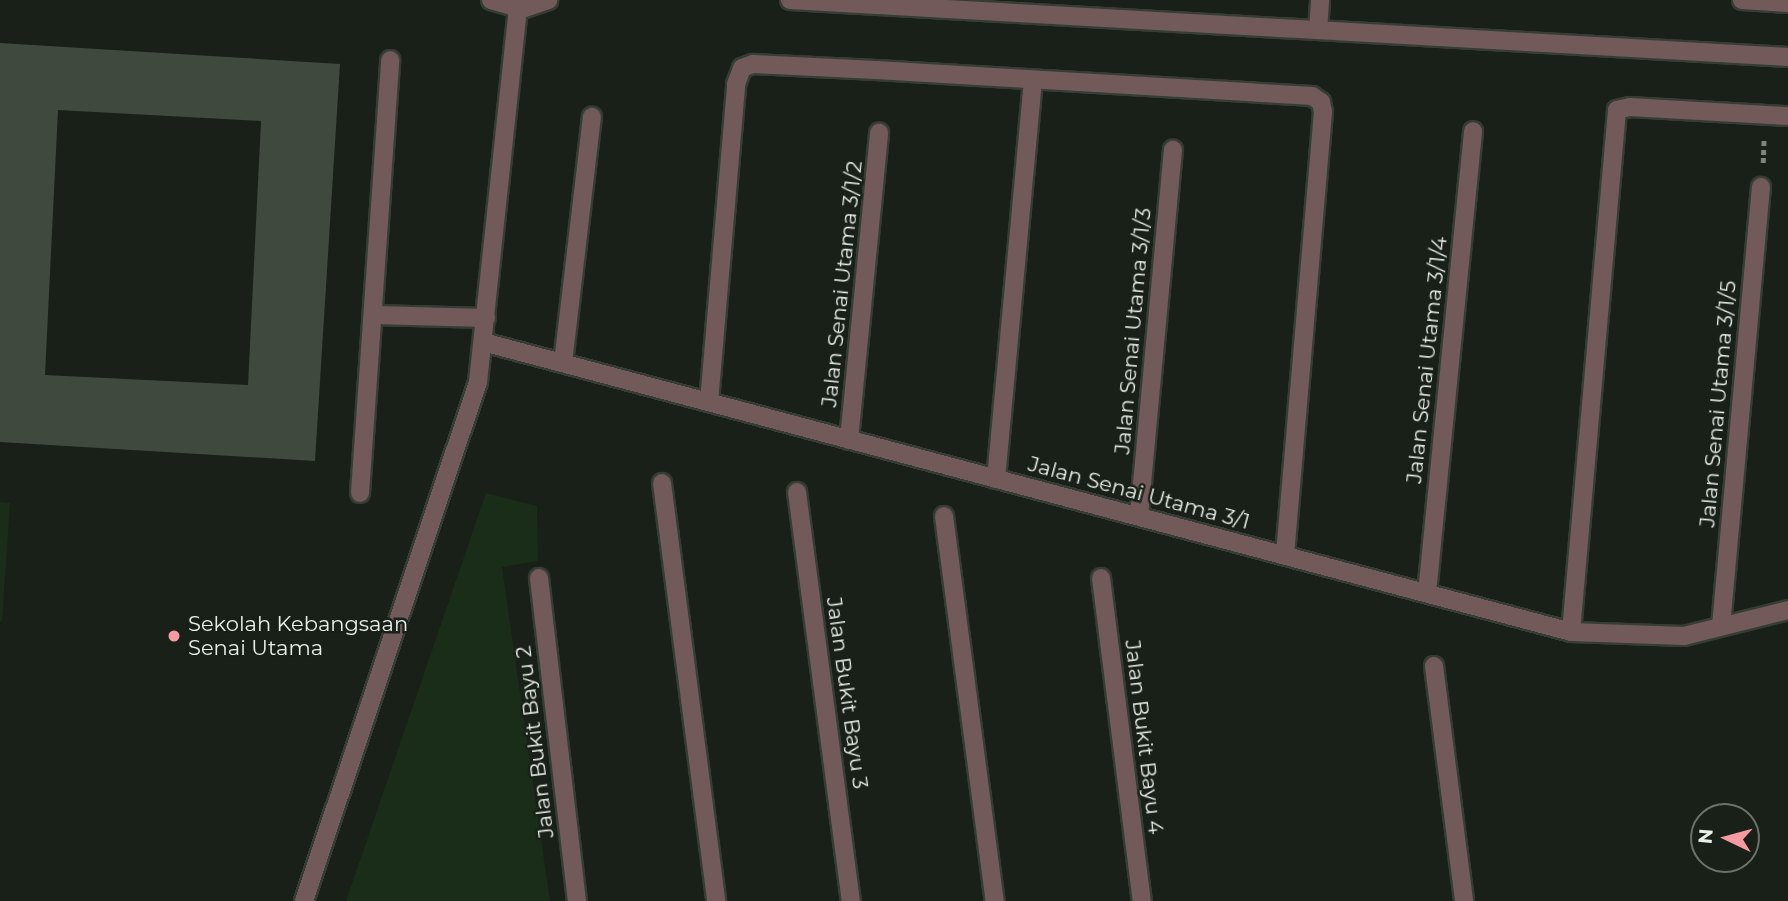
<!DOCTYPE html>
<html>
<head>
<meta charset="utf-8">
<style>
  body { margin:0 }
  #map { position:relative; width:1788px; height:901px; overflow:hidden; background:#182017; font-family:Montserrat,sans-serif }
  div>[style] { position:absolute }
  .green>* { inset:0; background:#1a2d18 }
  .building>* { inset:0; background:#3f493e }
  .path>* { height:4.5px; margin-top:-2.25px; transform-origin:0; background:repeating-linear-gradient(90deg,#7e857e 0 5px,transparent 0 8.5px) }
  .roads { filter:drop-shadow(2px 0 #353d34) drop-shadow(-2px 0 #353d34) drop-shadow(0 2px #353d34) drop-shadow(0 -2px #353d34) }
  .minor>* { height:18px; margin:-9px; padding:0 9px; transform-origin:9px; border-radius:9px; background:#725a5a }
  .dots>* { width:19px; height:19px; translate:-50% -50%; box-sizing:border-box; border:4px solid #182017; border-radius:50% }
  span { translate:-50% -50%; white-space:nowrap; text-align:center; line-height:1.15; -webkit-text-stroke:5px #182017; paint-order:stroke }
  .street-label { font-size:21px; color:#e8eee8 }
  .poi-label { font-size:21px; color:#e8eee8 }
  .left { translate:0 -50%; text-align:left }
  .north { position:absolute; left:1690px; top:803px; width:70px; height:70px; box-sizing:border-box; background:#182017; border:2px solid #6b726b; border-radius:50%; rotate:275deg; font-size:19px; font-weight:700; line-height:28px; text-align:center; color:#e8eee8 }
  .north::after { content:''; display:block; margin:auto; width:24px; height:32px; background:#f49aa0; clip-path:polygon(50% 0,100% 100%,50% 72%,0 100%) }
</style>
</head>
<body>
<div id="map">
  <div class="green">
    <i style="clip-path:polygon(486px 493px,537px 506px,538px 561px,502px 567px,550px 901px,346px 901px)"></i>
    <i style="clip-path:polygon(0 502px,10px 503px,2px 621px,0 621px)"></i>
  </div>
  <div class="building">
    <i style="clip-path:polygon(evenodd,0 43px,340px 64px,315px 461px,0 442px,0 43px,58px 110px,261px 121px,248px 385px,45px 375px,58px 110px)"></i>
  </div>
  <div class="path">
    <i style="left:1763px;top:163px;width:23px;rotate:-88deg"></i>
  </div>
  <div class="roads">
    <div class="minor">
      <i style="left:491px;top:0;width:32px;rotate:16deg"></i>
      <i style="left:522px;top:9px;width:28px;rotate:-19deg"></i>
      <i style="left:790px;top:0;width:1000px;rotate:3.27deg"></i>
      <i style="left:1742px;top:0;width:46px;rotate:3.7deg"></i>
      <i style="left:1318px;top:30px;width:30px;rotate:-86deg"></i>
      <i style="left:374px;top:315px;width:112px;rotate:1.5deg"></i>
      <i style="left:483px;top:342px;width:1126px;rotate:14.92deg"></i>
      <i style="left:1571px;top:632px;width:113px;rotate:2deg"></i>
      <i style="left:1684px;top:636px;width:107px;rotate:-14deg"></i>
      <i style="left:563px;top:363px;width:248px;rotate:-83.3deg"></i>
      <i style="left:709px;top:402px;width:319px;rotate:-85.1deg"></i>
      <i style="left:736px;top:84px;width:17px;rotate:-69deg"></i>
      <i style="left:742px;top:68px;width:12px;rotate:-20deg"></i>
      <i style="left:753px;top:64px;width:123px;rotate:2.8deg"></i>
      <i style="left:876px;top:70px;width:437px;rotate:3.4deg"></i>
      <i style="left:1312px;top:96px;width:11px;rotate:34deg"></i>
      <i style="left:1321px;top:102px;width:10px;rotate:79deg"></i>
      <i style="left:1323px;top:112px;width:445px;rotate:94.9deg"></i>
      <i style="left:849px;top:440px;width:309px;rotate:-84.4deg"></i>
      <i style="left:996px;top:479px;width:400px;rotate:-84.7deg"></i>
      <i style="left:662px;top:483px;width:421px;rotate:82.6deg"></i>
      <i style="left:797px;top:492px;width:413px;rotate:82.5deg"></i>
      <i style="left:360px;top:493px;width:434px;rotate:-86deg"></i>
      <i style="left:944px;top:516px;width:388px;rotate:82.5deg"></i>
      <i style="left:1139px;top:516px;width:368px;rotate:-84.7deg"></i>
      <i style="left:539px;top:578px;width:325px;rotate:83.3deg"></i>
      <i style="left:1101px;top:578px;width:326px;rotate:82.8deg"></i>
      <i style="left:1427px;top:593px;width:464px;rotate:-84.3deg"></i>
      <i style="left:1721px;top:626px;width:441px;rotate:-84.8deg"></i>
      <i style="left:1571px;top:632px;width:524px;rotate:-84.96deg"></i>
      <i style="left:1617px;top:110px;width:13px;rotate:-13deg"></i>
      <i style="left:1630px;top:107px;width:158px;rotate:3.3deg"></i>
      <i style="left:1434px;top:666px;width:237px;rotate:82.7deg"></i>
      <i style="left:304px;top:901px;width:547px;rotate:-71.47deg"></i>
      <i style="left:478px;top:382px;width:375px;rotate:-83.9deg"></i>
    </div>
  </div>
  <div class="dots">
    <i style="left:174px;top:636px;background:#f49aa0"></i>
  </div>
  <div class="street-label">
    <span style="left:842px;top:284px;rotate:-84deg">Jalan Senai Utama 3/1/2</span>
    <span style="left:1133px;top:331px;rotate:-85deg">Jalan Senai Utama 3/1/3</span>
    <span style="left:1427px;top:360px;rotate:-84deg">Jalan Senai Utama 3/1/4</span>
    <span style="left:1718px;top:404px;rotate:-85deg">Jalan Senai Utama 3/1/5</span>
    <span style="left:1139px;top:493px;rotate:15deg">Jalan Senai Utama 3/1</span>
    <span style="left:847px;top:693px;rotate:82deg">Jalan Bukit Bayu 3</span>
    <span style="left:1144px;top:737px;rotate:83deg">Jalan Bukit Bayu 4</span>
    <span style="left:535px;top:742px;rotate:-97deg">Jalan Bukit Bayu 2</span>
  </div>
  <div class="poi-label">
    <span class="left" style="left:188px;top:636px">Sekolah Kebangsaan<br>Senai Utama</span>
  </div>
  <div class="north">N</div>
</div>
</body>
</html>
